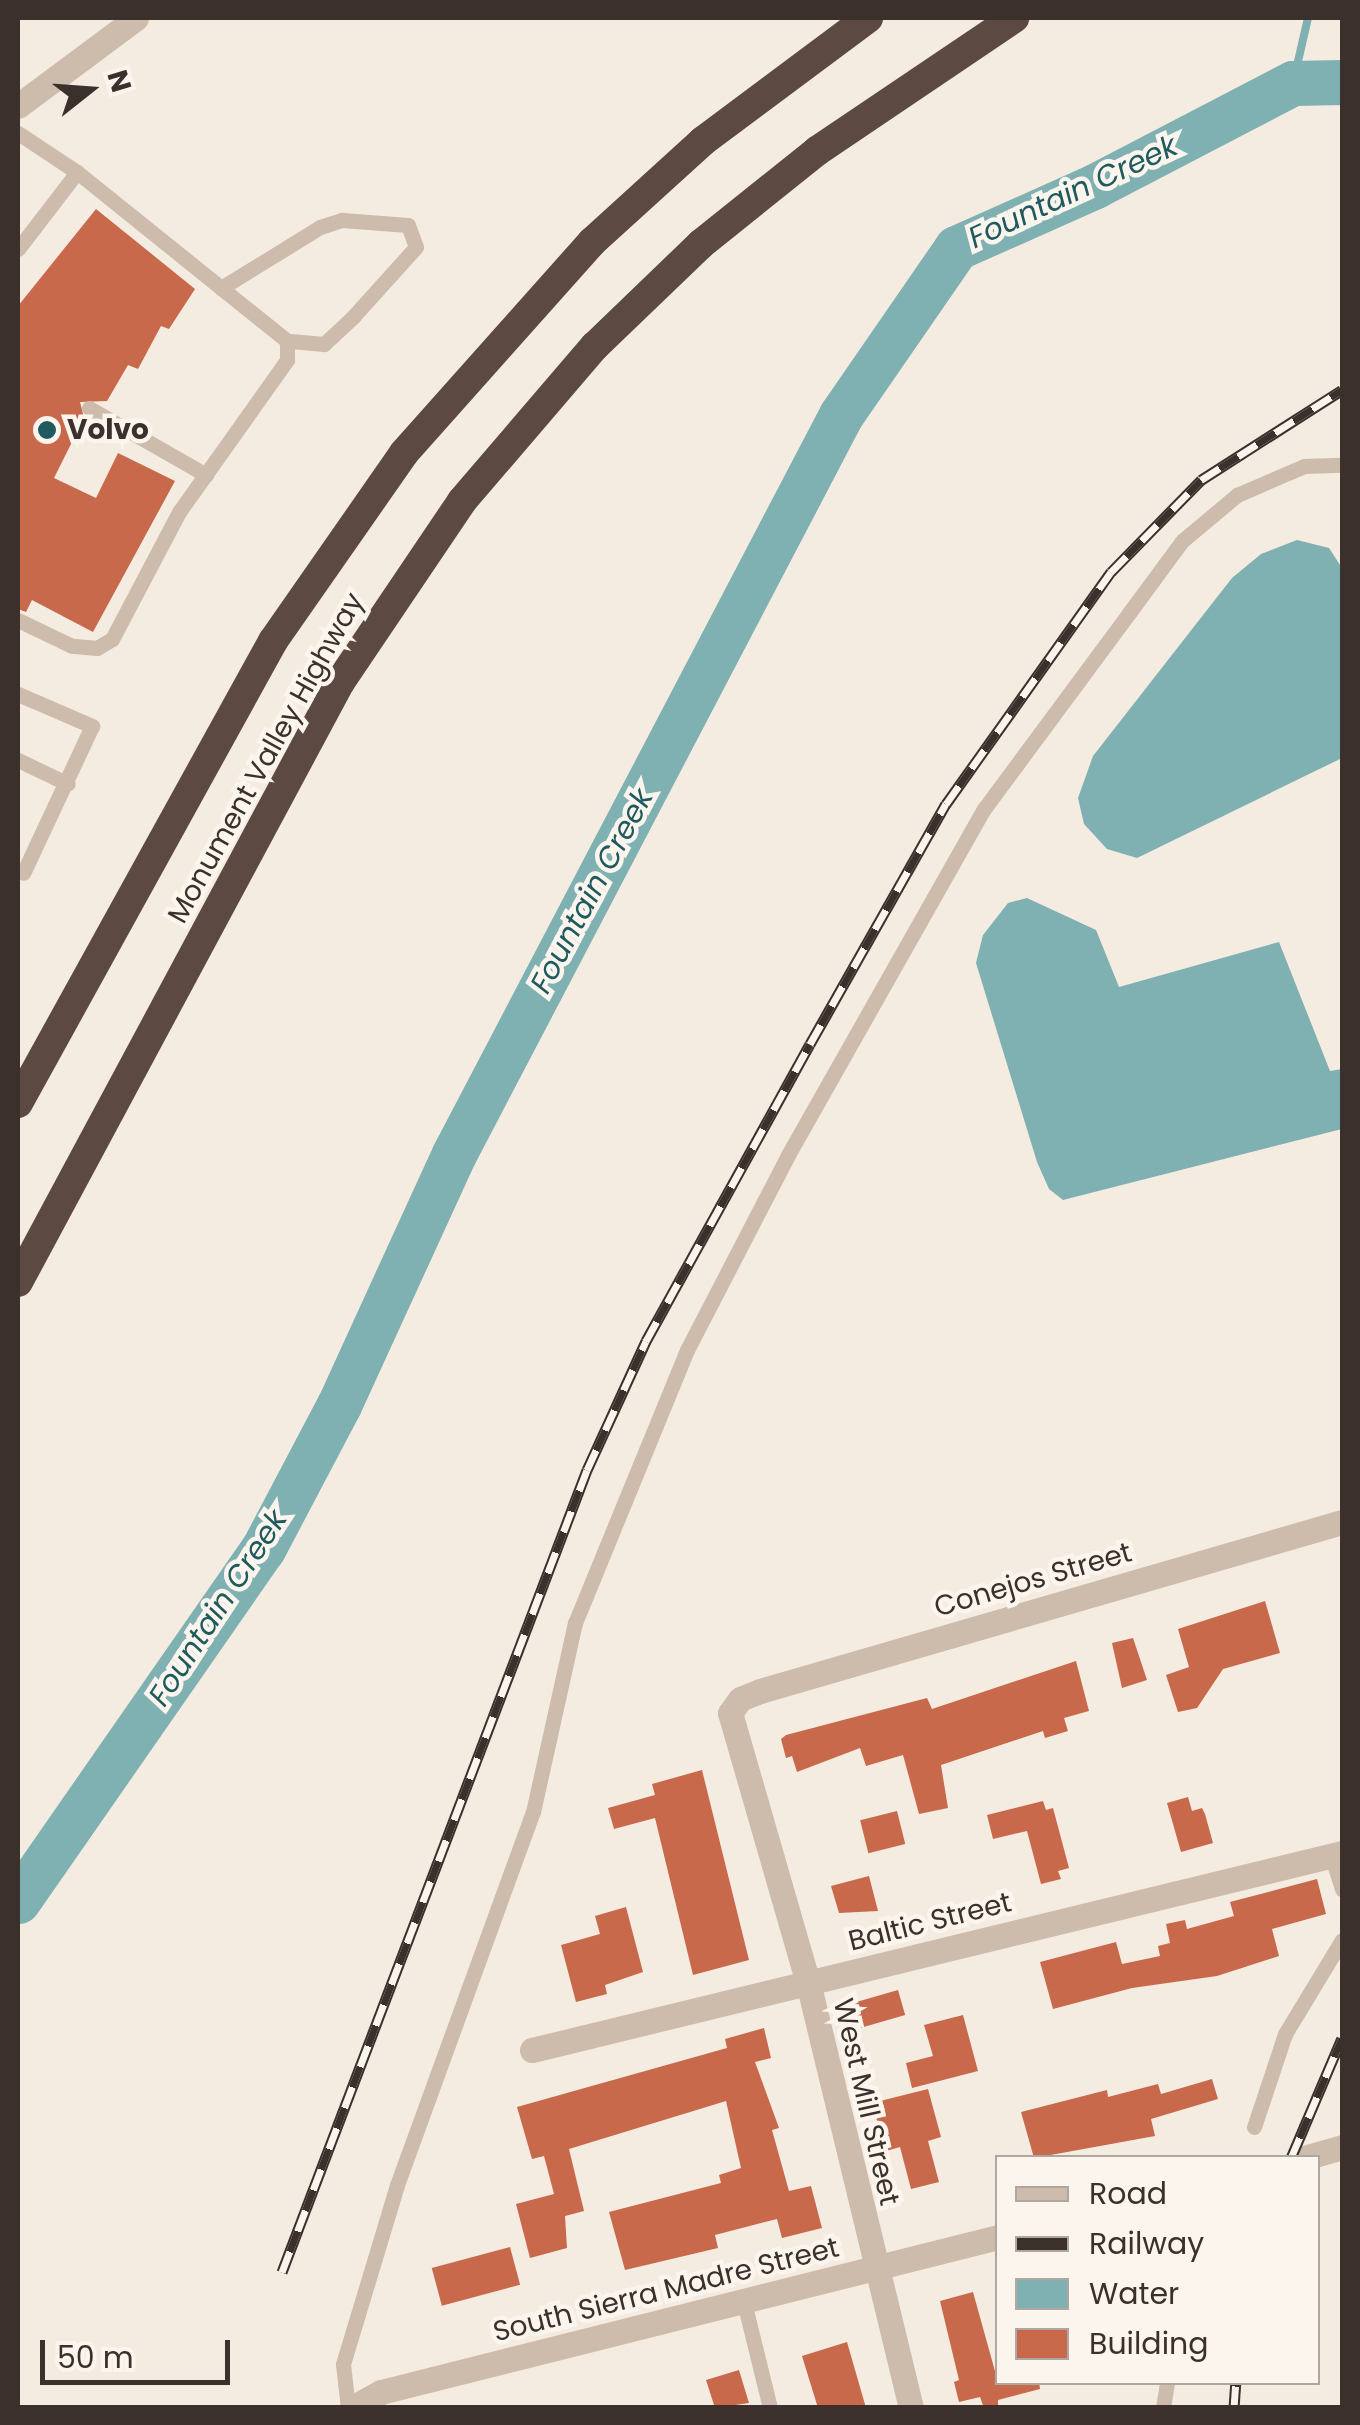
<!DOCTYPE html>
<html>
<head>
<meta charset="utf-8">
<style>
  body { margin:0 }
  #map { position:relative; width:1360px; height:2425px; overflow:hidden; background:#f4ebe1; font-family:Poppins,sans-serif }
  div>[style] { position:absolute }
  .water>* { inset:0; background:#7fb0b2 }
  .stream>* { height:8px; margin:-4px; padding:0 4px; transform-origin:4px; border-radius:4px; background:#7fb0b2 }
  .river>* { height:45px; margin:-22.5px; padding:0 22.5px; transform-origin:22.5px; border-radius:22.5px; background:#7fb0b2 }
  .building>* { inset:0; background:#c8694b; transform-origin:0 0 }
  .service>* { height:15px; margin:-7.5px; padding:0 7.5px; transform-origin:7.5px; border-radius:7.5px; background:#cdbbac }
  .minor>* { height:25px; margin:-12.5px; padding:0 12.5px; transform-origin:12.5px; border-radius:12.5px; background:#cdbbac }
  .tertiary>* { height:25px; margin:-12.5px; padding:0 12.5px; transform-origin:12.5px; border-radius:12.5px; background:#cdbbac }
  .motorway>* { height:30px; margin:-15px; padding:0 15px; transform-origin:15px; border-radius:15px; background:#5c4a42 }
  .rail>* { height:11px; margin-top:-5.5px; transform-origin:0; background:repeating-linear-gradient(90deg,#fbf5ee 0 22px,#3b302b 0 44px); box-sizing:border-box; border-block:2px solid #3b302b }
  .dots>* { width:28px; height:28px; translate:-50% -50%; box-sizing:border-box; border:5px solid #fbf5ee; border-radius:50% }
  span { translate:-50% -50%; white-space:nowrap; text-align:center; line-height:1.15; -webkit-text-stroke:9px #fbf5ee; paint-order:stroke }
  .poi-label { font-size:28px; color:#3b302b; font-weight:700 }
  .left { translate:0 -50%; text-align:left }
  .street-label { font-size:28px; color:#3b302b }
  .water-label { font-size:30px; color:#1f5a5e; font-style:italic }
  .frame { position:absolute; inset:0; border:20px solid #3b302b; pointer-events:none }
  .legend { position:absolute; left:995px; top:2155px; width:325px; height:230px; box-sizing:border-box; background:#fbf5ee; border:2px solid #aea6a0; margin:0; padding:12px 18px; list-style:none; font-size:30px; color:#3b302b }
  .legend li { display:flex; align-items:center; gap:20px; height:50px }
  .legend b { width:50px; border:2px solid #aea6a0 }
  .north { position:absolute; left:40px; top:40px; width:100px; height:100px; -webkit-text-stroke:8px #fbf5ee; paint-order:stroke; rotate:73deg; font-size:28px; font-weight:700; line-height:40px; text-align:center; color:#3b302b }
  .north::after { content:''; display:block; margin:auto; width:35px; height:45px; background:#3b302b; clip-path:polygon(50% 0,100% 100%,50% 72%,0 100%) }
  .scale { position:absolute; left:40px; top:2340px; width:190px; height:45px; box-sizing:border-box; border:5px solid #3b302b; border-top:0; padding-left:12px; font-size:30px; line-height:35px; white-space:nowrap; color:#3b302b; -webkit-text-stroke:8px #fbf5ee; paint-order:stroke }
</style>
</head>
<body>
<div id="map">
  <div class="water">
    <i style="clip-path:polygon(1297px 540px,1329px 548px,1342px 568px,1342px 758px,1137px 858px,1107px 849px,1084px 824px,1078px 798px,1093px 756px,1232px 578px,1261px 554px)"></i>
    <i style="clip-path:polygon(1027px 898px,1096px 930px,1119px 987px,1279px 942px,1330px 1071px,1342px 1069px,1342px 1129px,1063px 1200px,1049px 1189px,1037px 1162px,976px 963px,983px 935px,1008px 903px)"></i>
  </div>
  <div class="stream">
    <i style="left:1293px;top:83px;width:67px;rotate:-77deg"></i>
  </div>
  <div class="river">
    <i style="left:18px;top:1901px;width:429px;rotate:-55.2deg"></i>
    <i style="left:263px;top:1549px;width:163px;rotate:-62.2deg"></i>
    <i style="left:339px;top:1405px;width:276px;rotate:-65.4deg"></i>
    <i style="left:454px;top:1154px;width:834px;rotate:-62.36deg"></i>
    <i style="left:841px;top:415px;width:203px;rotate:-55.4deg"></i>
    <i style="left:956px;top:248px;width:152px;rotate:-24deg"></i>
    <i style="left:1095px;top:186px;width:223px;rotate:-27.5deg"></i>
    <i style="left:1293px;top:83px;width:49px;rotate:-1.2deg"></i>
  </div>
  <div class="building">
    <i style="clip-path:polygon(96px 209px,195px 289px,169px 329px,161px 326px,138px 369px,128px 365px,107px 401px,80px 402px,84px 418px,54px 478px,96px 498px,118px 453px,175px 481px,93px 632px,32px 600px,26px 612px,18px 609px,18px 306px)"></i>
    <i style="clip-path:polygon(1265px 1601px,1280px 1653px,1223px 1669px,1197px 1708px,1178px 1712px,1166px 1675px,1189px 1667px,1178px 1629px)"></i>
    <i style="clip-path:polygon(1133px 1638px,1147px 1680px,1122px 1688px,1112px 1643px)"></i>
    <i style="clip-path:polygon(1076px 1661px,1089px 1711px,1064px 1718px,1068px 1731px,1045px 1738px,1043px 1731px,941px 1765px,948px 1808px,919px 1814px,903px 1755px,866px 1766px,860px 1748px,797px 1772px,792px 1756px,786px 1758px,781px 1739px,786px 1735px,927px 1698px,932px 1709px)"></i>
    <i style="clip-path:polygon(702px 1770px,749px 1960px,693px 1975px,655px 1818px,614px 1829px,608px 1808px,655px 1795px,652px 1784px)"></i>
    <i style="clip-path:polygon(1188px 1797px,1192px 1811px,1202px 1808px,1205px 1814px,1213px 1843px,1181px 1852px,1167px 1803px)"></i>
    <i style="clip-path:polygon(1043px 1801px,1046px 1810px,1053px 1808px,1069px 1868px,1058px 1871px,1061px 1879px,1041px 1884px,1027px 1831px,993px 1839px,987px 1815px)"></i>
    <i style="left:897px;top:1811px;width:34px;height:38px;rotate:76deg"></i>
    <i style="clip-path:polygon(869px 1876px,878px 1911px,839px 1913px,831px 1886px)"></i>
    <i style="clip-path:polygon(1317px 1879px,1326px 1914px,1272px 1929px,1279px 1956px,1217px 1976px,1132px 1988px,1053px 2009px,1040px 1962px,1116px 1942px,1122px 1964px,1160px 1956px,1158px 1946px,1170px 1943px,1166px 1924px,1185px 1920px,1187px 1929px,1234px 1916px,1230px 1902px)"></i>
    <i style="clip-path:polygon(626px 1907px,643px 1972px,605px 1985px,607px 1994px,576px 2002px,561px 1945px,600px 1934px,595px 1916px)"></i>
    <i style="left:898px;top:1990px;width:26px;height:46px;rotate:74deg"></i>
    <i style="clip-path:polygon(963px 2015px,978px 2071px,912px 2088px,906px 2063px,933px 2056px,924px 2025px)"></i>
    <i style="clip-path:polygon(764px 2028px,771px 2058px,755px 2062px,779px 2128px,772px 2130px,789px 2191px,811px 2186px,822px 2228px,782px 2238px,777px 2219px,715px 2235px,718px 2248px,625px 2270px,609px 2212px,721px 2183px,719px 2175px,741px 2168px,726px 2101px,569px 2149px,584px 2211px,565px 2216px,567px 2248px,530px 2258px,516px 2204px,554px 2194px,544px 2156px,532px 2159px,517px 2107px,727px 2048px,725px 2039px)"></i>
    <i style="clip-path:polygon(1212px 2079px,1218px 2099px,1151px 2119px,1155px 2136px,1034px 2158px,1021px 2112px,1107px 2090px,1108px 2097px,1158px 2084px,1161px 2094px)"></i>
    <i style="clip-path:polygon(928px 2089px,941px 2137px,928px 2141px,939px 2182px,911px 2189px,900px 2147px,886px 2151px,872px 2103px)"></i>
    <i style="left:510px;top:2247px;width:39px;height:81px;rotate:75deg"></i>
    <i style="clip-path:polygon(973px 2292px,998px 2382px,1039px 2382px,1040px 2389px,998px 2400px,998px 2408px,984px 2408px,980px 2397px,959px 2402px,954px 2382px,959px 2380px,940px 2301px)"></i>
    <i style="clip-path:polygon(847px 2342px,866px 2408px,818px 2408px,802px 2356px)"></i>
    <i style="clip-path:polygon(739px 2370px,749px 2403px,715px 2408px,706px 2380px)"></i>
  </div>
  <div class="service">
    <i style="left:18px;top:133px;width:71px;rotate:33.5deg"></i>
    <i style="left:77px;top:172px;width:270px;rotate:38.8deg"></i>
    <i style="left:287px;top:341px;width:19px;rotate:90deg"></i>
    <i style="left:287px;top:360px;width:186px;rotate:125.4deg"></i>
    <i style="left:179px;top:512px;width:144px;rotate:117.8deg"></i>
    <i style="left:112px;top:639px;width:17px;rotate:149deg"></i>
    <i style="left:97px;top:648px;width:25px;rotate:-175deg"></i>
    <i style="left:72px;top:646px;width:60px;rotate:-154.3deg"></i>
    <i style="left:18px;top:249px;width:97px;rotate:-52.5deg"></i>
    <i style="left:221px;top:288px;width:116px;rotate:-31.6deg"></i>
    <i style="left:320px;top:227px;width:23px;rotate:-18deg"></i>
    <i style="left:342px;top:220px;width:66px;rotate:4.3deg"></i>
    <i style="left:408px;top:225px;width:23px;rotate:70deg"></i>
    <i style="left:416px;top:247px;width:94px;rotate:132deg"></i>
    <i style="left:353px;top:317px;width:40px;rotate:137deg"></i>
    <i style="left:324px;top:344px;width:37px;rotate:-175deg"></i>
    <i style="left:89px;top:408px;width:135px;rotate:29.8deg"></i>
    <i style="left:18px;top:694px;width:81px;rotate:23.4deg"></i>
    <i style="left:92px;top:726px;width:162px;rotate:115.1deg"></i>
    <i style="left:18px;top:760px;width:55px;rotate:25.6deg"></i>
    <i style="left:1331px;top:1855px;width:36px;rotate:72deg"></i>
    <i style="left:1254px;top:2127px;width:98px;rotate:-71.6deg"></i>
    <i style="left:1285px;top:2034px;width:110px;rotate:-58.8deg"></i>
    <i style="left:744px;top:2302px;width:109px;rotate:76.2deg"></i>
    <i style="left:348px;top:2408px;width:44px;rotate:-96.5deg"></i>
    <i style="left:343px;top:2364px;width:187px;rotate:-73.2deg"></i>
    <i style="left:397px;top:2185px;width:397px;rotate:-70deg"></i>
    <i style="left:533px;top:1812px;width:194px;rotate:-77.5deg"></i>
    <i style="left:575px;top:1623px;width:295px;rotate:-67.7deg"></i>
    <i style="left:687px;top:1350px;width:220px;rotate:-62.6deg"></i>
    <i style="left:788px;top:1155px;width:398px;rotate:-60.5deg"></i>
    <i style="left:984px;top:809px;width:244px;rotate:-53.5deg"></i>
    <i style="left:1129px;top:613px;width:89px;rotate:-53.6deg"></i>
    <i style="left:1182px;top:541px;width:72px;rotate:-39.9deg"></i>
    <i style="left:1237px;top:495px;width:73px;rotate:-23.4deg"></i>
    <i style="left:1304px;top:466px;width:38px;rotate:-2deg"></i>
    <i style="left:1163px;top:2408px;width:26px;rotate:-81deg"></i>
  </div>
  <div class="minor">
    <i style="left:532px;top:2050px;width:834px;rotate:-13.67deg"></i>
    <i style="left:911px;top:2408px;width:437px;rotate:-103.6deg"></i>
    <i style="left:808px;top:1983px;width:281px;rotate:-106.1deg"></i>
    <i style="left:730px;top:1713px;width:17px;rotate:-54deg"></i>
    <i style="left:740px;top:1699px;width:22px;rotate:-22deg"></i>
    <i style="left:760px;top:1691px;width:606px;rotate:-16.19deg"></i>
  </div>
  <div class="tertiary">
    <i style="left:18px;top:106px;width:147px;rotate:-36.7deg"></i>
    <i style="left:1304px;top:2158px;width:40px;rotate:-16deg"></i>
    <i style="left:352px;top:2408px;width:33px;rotate:-29deg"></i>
    <i style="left:381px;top:2392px;width:636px;rotate:-14.1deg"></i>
  </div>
  <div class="motorway">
    <i style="left:18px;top:1103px;width:528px;rotate:-61.1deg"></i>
    <i style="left:273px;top:641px;width:229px;rotate:-55.1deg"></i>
    <i style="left:404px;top:453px;width:283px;rotate:-48.3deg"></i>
    <i style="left:592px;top:242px;width:150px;rotate:-42.3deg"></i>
    <i style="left:703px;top:141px;width:206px;rotate:-36.7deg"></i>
    <i style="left:18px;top:1282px;width:681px;rotate:-61.78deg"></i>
    <i style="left:340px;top:682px;width:218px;rotate:-56deg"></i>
    <i style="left:462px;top:501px;width:204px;rotate:-49.4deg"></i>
    <i style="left:595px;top:346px;width:147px;rotate:-43.9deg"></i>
    <i style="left:701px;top:244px;width:149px;rotate:-38.7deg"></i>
    <i style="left:817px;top:151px;width:238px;rotate:-34deg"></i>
  </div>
  <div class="rail">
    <i style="left:1291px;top:2158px;width:130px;rotate:-67deg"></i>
    <i style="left:282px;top:2272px;width:858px;rotate:-69.18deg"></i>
    <i style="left:587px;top:1470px;width:142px;rotate:-65.4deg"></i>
    <i style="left:646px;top:1341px;width:339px;rotate:-61.1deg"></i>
    <i style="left:810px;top:1044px;width:276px;rotate:-60.5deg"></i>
    <i style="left:946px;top:804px;width:285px;rotate:-54.6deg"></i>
    <i style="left:1111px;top:572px;width:129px;rotate:-45.6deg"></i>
    <i style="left:1201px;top:480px;width:167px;rotate:-32.6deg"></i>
    <i style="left:1234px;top:2408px;width:26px;rotate:-86deg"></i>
  </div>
  <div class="dots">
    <i style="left:47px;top:430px;background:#1f5a5e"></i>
  </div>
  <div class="poi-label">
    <span class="left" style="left:67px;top:430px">Volvo</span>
  </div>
  <div class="street-label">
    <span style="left:266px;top:758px;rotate:-61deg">Monument Valley Highway</span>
    <span style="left:1033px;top:1580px;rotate:-16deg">Conejos Street</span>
    <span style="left:930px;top:1922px;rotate:-14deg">Baltic Street</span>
    <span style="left:866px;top:2102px;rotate:77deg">West Mill Street</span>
    <span style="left:666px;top:2290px;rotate:-14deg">South Sierra Madre Street</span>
  </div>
  <div class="water-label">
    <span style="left:1073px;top:192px;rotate:-25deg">Fountain Creek</span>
    <span style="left:592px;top:891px;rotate:-62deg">Fountain Creek</span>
    <span style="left:218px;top:1608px;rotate:-57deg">Fountain Creek</span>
  </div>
  <div class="frame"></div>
  <ul class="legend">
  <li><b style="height:12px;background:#cdbbac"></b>Road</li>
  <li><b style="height:12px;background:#3b302b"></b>Railway</li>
  <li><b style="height:28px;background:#7fb0b2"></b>Water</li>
  <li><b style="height:28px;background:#c8694b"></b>Building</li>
  </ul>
  <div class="north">N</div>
  <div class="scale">50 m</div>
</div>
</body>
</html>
